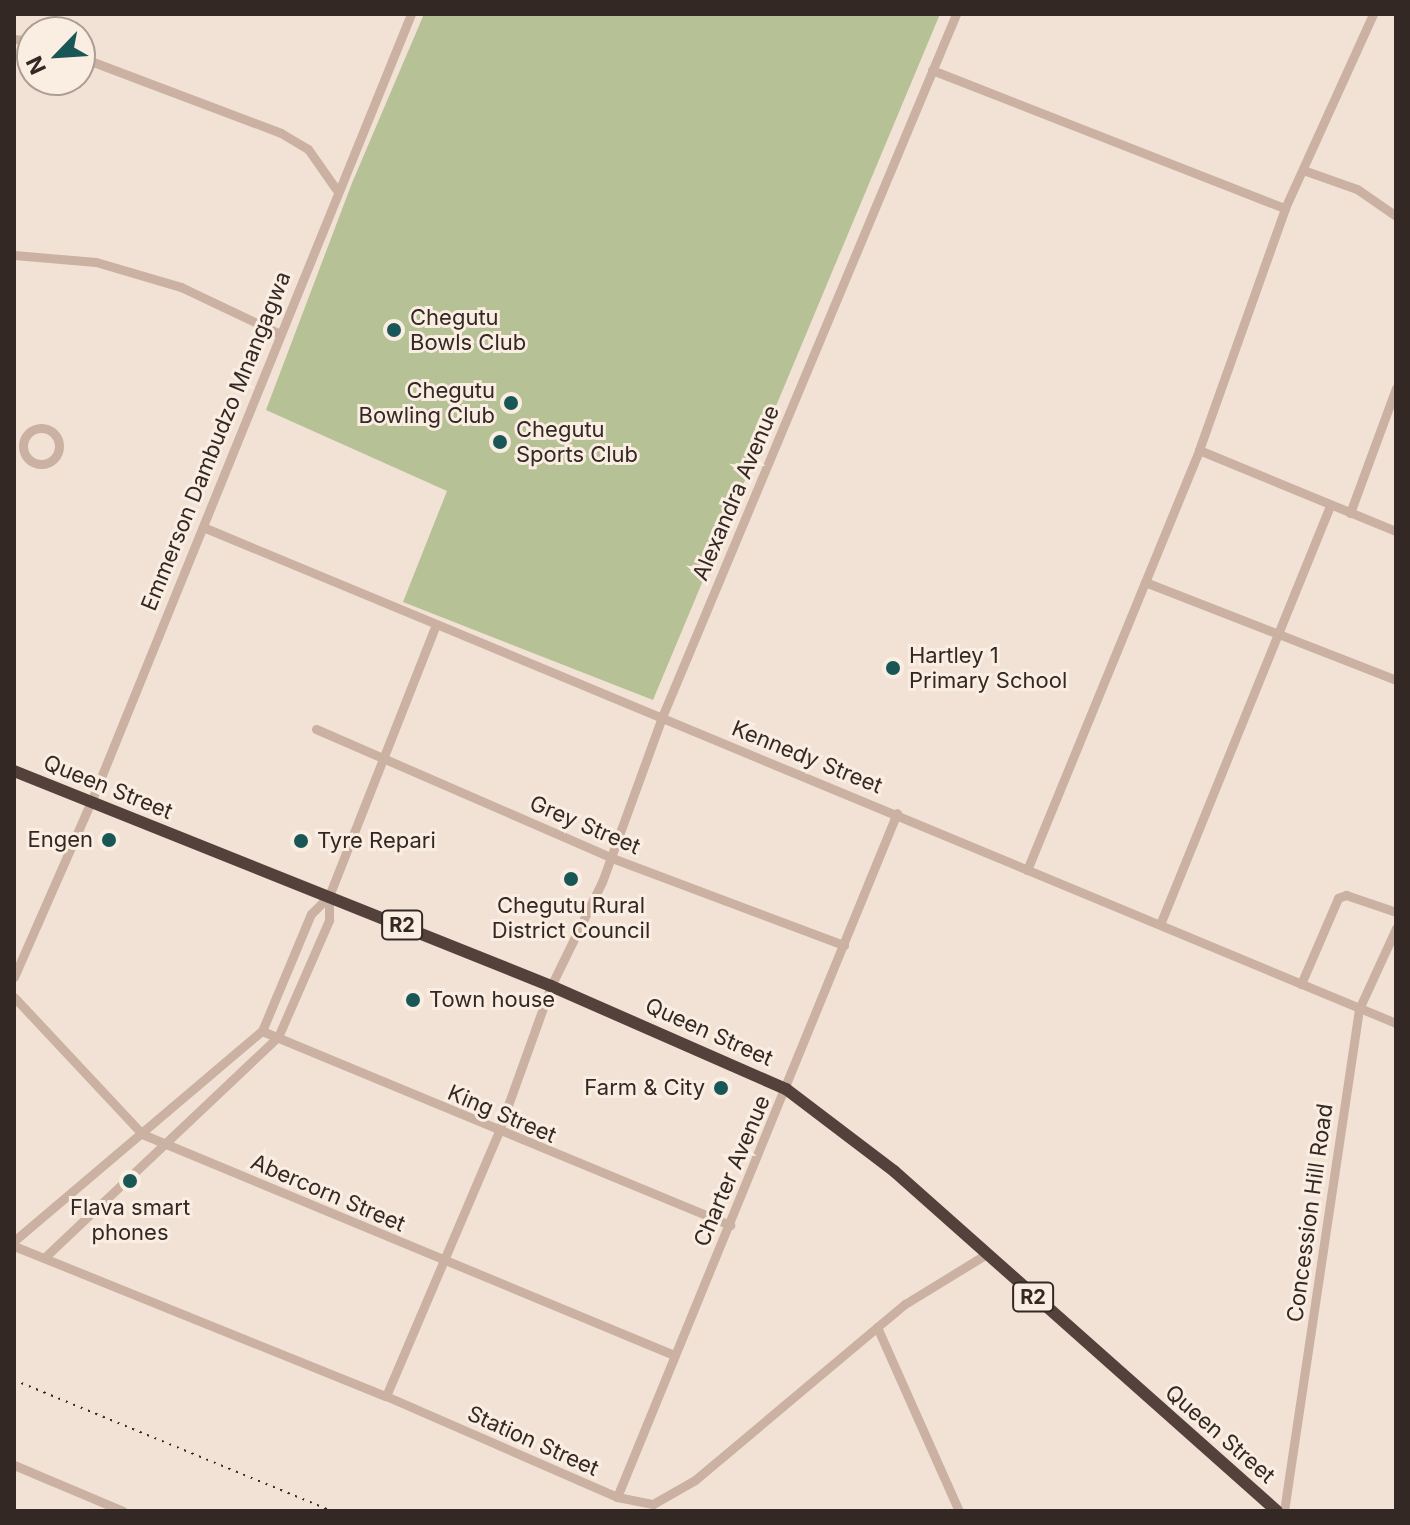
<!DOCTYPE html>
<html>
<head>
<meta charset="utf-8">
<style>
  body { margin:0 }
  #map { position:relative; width:1410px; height:1525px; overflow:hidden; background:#f2e2d6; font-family:Inter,sans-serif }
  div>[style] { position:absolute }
  .green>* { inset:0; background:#b6c195 }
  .minor>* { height:9px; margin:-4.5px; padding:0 4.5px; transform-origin:4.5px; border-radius:4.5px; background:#cab1a2 }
  .minor>.ring { margin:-4.5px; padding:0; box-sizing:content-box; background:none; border:9px solid #cab1a2; border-radius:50% }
  .highway>* { height:12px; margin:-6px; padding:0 6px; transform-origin:6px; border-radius:6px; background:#55413b }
  .rail>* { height:2px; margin-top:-1px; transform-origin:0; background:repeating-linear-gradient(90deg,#342824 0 2px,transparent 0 8px) }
  .dots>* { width:22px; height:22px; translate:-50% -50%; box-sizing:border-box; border:4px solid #faede2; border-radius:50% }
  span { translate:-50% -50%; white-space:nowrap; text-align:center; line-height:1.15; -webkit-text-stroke:6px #faede2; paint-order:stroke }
  .shield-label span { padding:2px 6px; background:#faede2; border:2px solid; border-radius:6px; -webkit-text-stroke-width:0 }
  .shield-label { font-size:20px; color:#342824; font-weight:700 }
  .poi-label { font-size:22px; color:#342824 }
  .left { translate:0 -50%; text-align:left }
  .right { translate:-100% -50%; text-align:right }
  .street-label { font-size:22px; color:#342824 }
  .frame { position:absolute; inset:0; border:16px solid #342824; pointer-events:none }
  .north { position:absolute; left:16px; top:16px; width:80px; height:80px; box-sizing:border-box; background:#faede2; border:2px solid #ab9e96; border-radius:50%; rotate:245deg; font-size:22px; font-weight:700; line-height:32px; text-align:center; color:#342824 }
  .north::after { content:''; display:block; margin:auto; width:28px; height:36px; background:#195756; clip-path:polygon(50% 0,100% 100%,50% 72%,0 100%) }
</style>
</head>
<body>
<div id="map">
  <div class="green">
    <i style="clip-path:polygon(424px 14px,940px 14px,653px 700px,403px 602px,447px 491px,266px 410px,352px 183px)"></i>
  </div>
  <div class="minor">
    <i style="left:14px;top:39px;width:18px;rotate:6deg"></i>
    <i style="left:80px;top:57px;width:215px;rotate:20.7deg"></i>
    <i style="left:281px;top:133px;width:31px;rotate:31deg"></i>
    <i style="left:308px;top:149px;width:49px;rotate:55deg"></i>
    <i style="left:932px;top:70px;width:379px;rotate:21.4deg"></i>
    <i style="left:1303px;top:170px;width:57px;rotate:19.4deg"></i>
    <i style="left:1357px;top:189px;width:47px;rotate:34.7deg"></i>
    <i style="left:14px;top:255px;width:82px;rotate:4.9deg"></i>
    <i style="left:96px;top:262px;width:89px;rotate:16.4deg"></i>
    <i style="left:181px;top:287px;width:107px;rotate:25.4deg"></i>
    <i class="ring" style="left:23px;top:428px;width:27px;height:27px"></i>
    <i style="left:1199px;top:450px;width:213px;rotate:22.4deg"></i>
    <i style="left:1350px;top:513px;width:133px;rotate:-69.8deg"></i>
    <i style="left:203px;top:527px;width:1292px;rotate:22.58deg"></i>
    <i style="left:1145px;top:582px;width:269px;rotate:21.3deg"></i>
    <i style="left:316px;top:729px;width:323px;rotate:23.5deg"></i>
    <i style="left:612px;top:858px;width:248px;rotate:20.6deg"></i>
    <i style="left:1027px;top:870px;width:454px;rotate:-67.7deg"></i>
    <i style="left:1199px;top:450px;width:257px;rotate:-70.4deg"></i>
    <i style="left:1285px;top:208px;width:213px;rotate:-65.6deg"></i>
    <i style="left:1161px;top:922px;width:449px;rotate:-67.9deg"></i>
    <i style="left:14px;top:977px;width:191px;rotate:-66.3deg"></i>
    <i style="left:91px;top:802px;width:850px;rotate:-67.9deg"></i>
    <i style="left:1301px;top:984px;width:94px;rotate:-66.7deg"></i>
    <i style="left:1338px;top:898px;width:9px;rotate:-21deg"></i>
    <i style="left:1346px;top:895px;width:53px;rotate:18.8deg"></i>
    <i style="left:14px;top:997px;width:187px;rotate:46.9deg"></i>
    <i style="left:142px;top:1134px;width:576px;rotate:22.56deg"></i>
    <i style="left:262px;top:1031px;width:507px;rotate:22.52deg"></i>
    <i style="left:14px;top:1241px;width:325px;rotate:-40.3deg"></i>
    <i style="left:262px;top:1031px;width:127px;rotate:-67.3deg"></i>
    <i style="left:311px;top:914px;width:25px;rotate:-45deg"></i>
    <i style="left:14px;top:1246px;width:401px;rotate:22deg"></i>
    <i style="left:386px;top:1396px;width:252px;rotate:23.6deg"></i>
    <i style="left:617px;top:1497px;width:37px;rotate:11deg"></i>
    <i style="left:653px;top:1504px;width:48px;rotate:-29.7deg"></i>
    <i style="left:695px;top:1480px;width:274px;rotate:-40deg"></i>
    <i style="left:905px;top:1304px;width:94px;rotate:-31.5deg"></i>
    <i style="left:44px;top:1258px;width:322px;rotate:-43.4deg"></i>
    <i style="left:278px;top:1037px;width:128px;rotate:-66.4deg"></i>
    <i style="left:329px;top:920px;width:24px;rotate:-90deg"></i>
    <i style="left:329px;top:896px;width:291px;rotate:-68.5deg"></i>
    <i style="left:877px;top:1327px;width:201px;rotate:66deg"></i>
    <i style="left:386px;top:1396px;width:286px;rotate:-66.9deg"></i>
    <i style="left:498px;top:1133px;width:156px;rotate:-70.2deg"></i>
    <i style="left:551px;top:986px;width:116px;rotate:-63.9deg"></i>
    <i style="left:602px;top:882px;width:176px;rotate:-70deg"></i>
    <i style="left:662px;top:717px;width:762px;rotate:-67.3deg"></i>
    <i style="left:14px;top:1465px;width:118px;rotate:22.9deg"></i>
    <i style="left:617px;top:1497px;width:739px;rotate:-67.74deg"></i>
    <i style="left:1284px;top:1511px;width:508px;rotate:-81.5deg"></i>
    <i style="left:1359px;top:1009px;width:89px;rotate:-65.4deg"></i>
  </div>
  <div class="highway">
    <i style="left:14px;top:771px;width:578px;rotate:21.82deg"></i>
    <i style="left:551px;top:986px;width:257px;rotate:23.7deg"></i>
    <i style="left:786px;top:1089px;width:136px;rotate:37.2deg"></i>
    <i style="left:894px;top:1171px;width:512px;rotate:41.6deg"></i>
  </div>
  <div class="rail">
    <i style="left:14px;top:1380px;width:344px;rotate:22.4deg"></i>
  </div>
  <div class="dots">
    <i style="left:394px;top:330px;background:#195756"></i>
    <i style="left:511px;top:403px;background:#195756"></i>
    <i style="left:500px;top:442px;background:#195756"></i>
    <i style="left:893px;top:668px;background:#195756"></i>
    <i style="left:109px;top:840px;background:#195756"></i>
    <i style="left:301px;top:841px;background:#195756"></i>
    <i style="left:571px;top:879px;background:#195756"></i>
    <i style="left:413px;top:1000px;background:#195756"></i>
    <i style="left:721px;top:1088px;background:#195756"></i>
    <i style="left:130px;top:1181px;background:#195756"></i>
  </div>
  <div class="shield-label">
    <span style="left:402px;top:925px">R2</span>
    <span style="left:1033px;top:1297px">R2</span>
  </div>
  <div class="poi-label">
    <span class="left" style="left:410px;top:330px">Chegutu<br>Bowls Club</span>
    <span class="right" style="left:495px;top:403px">Chegutu<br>Bowling Club</span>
    <span class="left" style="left:516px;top:442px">Chegutu<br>Sports Club</span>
    <span class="left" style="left:909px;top:668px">Hartley 1<br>Primary School</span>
    <span class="right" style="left:93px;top:840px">Engen</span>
    <span class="left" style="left:317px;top:841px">Tyre Repari</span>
    <span style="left:571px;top:918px">Chegutu Rural<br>District Council</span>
    <span class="left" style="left:429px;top:1000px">Town house</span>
    <span class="right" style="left:705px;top:1088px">Farm &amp; City</span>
    <span style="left:130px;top:1220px">Flava smart<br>phones</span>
  </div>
  <div class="street-label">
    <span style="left:216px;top:441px;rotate:-68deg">Emmerson Dambudzo Mnangagwa</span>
    <span style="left:736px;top:493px;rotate:-67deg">Alexandra Avenue</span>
    <span style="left:807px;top:757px;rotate:22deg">Kennedy Street</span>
    <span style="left:108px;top:787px;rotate:22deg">Queen Street</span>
    <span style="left:585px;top:825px;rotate:23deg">Grey Street</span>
    <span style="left:709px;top:1032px;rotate:24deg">Queen Street</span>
    <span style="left:502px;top:1114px;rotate:23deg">King Street</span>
    <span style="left:732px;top:1171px;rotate:-67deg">Charter Avenue</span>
    <span style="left:328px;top:1193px;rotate:23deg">Abercorn Street</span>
    <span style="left:1310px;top:1213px;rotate:-82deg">Concession Hill Road</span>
    <span style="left:1220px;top:1434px;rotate:41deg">Queen Street</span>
    <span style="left:533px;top:1441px;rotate:24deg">Station Street</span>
  </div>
  <div class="frame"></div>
  <div class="north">N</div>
</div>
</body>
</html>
